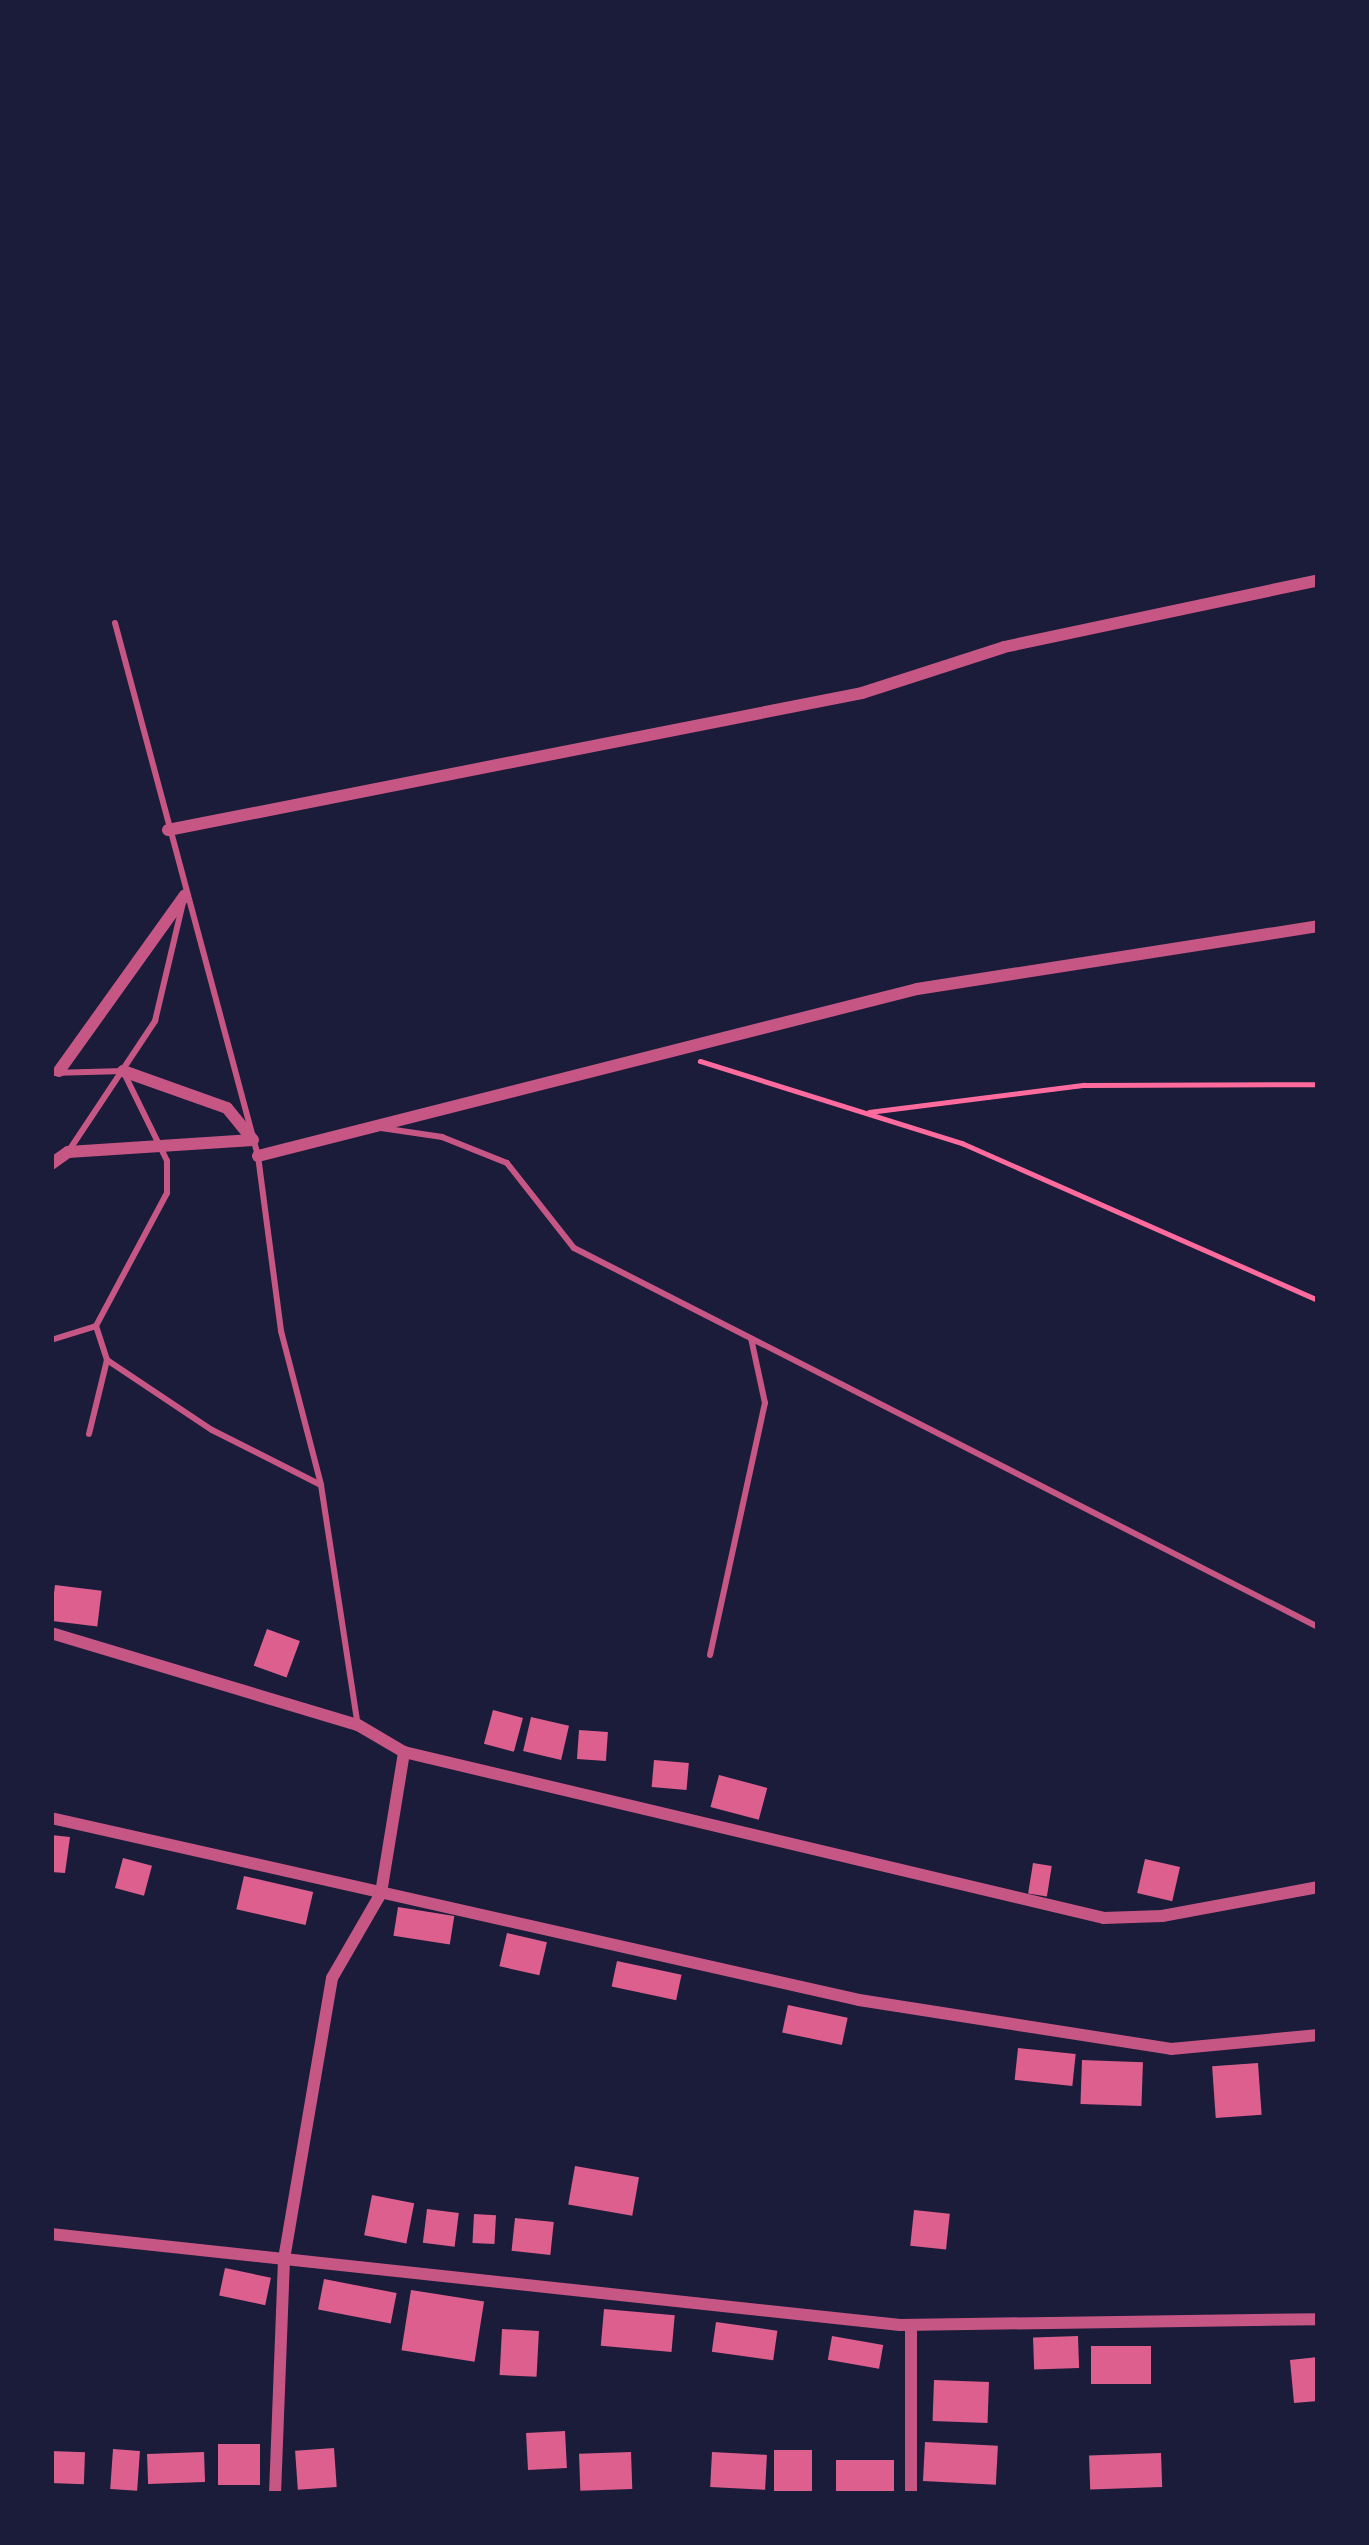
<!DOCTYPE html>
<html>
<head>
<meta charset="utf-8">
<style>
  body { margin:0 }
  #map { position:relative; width:1369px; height:2545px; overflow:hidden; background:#1b1b3a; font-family:"Golos Text",sans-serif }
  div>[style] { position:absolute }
  .building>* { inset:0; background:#dd5f8e; transform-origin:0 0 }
  .path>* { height:4.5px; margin:-2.25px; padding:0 2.25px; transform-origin:2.25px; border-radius:2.25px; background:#ff6b9d }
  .service>* { height:6px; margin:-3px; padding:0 3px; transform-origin:3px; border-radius:3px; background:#c65784 }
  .minor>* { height:12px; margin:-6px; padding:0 6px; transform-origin:6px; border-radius:6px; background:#c65784 }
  span { translate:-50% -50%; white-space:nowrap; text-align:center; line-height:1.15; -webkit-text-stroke:9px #1b1b3a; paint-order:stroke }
  .frame { position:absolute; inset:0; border:54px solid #1b1b3a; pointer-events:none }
</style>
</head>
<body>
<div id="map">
  <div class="building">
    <i style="left:55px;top:1585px;width:47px;height:36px;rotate:7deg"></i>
    <i style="left:267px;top:1629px;width:35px;height:39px;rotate:20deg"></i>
    <i style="left:493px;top:1710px;width:31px;height:35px;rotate:15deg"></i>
    <i style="left:531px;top:1717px;width:39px;height:35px;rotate:13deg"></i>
    <i style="left:579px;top:1730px;width:29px;height:29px;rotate:4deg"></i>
    <i style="left:654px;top:1760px;width:35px;height:27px;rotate:5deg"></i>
    <i style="left:719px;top:1775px;width:50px;height:33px;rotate:15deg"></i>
    <i style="clip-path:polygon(51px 1835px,70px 1837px,65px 1873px,51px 1872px)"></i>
    <i style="left:123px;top:1858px;width:30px;height:31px;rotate:15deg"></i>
    <i style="left:1145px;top:1859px;width:36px;height:35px;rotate:13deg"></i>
    <i style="left:1033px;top:1863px;width:19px;height:31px;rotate:9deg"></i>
    <i style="left:244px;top:1876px;width:71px;height:34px;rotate:13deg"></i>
    <i style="left:398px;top:1907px;width:57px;height:29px;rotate:9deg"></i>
    <i style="left:507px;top:1933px;width:41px;height:34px;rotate:13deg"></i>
    <i style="left:617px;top:1961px;width:66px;height:26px;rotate:12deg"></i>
    <i style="left:788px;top:2005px;width:61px;height:28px;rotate:12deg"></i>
    <i style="left:1018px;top:2048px;width:58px;height:32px;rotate:6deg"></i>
    <i style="left:1082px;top:2060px;width:61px;height:44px;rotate:2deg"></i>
    <i style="left:1258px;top:2063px;width:52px;height:46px;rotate:86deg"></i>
    <i style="left:575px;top:2166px;width:65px;height:39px;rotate:10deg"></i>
    <i style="left:372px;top:2195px;width:43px;height:41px;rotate:11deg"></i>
    <i style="left:427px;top:2209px;width:32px;height:34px;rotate:7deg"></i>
    <i style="left:914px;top:2210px;width:36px;height:36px;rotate:6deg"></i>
    <i style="left:474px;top:2214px;width:22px;height:29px;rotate:3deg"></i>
    <i style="left:515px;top:2218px;width:39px;height:33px;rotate:6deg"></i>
    <i style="left:225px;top:2268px;width:47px;height:28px;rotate:12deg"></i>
    <i style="left:324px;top:2279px;width:74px;height:31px;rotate:11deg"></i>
    <i style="left:411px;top:2290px;width:74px;height:61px;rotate:9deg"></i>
    <i style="left:604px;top:2309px;width:71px;height:37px;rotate:5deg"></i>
    <i style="left:716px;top:2322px;width:62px;height:30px;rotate:8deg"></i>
    <i style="left:502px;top:2329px;width:37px;height:46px;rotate:3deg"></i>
    <i style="left:832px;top:2336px;width:52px;height:24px;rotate:10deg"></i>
    <i style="left:1078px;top:2336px;width:32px;height:45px;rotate:88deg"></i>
    <i style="left:1091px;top:2346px;width:60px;height:38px"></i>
    <i style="clip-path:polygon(1318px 2357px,1318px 2401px,1294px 2403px,1290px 2360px)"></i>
    <i style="left:934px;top:2380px;width:55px;height:41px;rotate:2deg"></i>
    <i style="left:565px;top:2431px;width:37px;height:39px;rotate:87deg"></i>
    <i style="left:925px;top:2442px;width:73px;height:39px;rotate:3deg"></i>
    <i style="left:218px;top:2444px;width:42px;height:41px"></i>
    <i style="left:334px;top:2448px;width:39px;height:39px;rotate:86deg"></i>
    <i style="left:113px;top:2449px;width:27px;height:40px;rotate:4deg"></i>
    <i style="left:774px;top:2450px;width:38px;height:41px"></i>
    <i style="left:51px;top:2451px;width:34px;height:32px;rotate:2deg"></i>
    <i style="left:204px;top:2452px;width:30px;height:57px;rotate:88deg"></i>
    <i style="left:631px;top:2452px;width:37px;height:52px;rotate:88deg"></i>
    <i style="left:712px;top:2452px;width:55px;height:35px;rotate:3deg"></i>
    <i style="left:1161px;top:2453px;width:34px;height:72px;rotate:88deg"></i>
    <i style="left:894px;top:2460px;width:33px;height:58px;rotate:90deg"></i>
  </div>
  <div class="path">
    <i style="left:700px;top:1061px;width:275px;rotate:17.4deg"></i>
    <i style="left:962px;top:1143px;width:389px;rotate:23.8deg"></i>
    <i style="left:869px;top:1112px;width:217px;rotate:-7.2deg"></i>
    <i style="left:1084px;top:1085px;width:234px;rotate:-0.2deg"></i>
  </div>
  <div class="service">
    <i style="left:115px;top:623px;width:552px;rotate:74.98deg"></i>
    <i style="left:258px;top:1156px;width:177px;rotate:82.5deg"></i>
    <i style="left:281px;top:1331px;width:159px;rotate:75.4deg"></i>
    <i style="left:321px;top:1485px;width:239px;rotate:81.3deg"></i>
    <i style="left:51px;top:1073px;width:72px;rotate:-1.6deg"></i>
    <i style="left:123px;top:1071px;width:100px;rotate:63.9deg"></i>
    <i style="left:167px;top:1161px;width:32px;rotate:90deg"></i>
    <i style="left:167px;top:1193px;width:151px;rotate:118.1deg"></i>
    <i style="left:96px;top:1326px;width:36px;rotate:72deg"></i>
    <i style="left:107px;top:1360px;width:76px;rotate:103.7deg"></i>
    <i style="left:381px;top:1128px;width:62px;rotate:8.4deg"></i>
    <i style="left:442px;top:1137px;width:70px;rotate:21.8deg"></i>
    <i style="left:507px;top:1163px;width:108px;rotate:51.8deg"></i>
    <i style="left:574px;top:1248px;width:835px;rotate:26.99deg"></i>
    <i style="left:70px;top:1149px;width:154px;rotate:-56.4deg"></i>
    <i style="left:155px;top:1021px;width:121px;rotate:-76.7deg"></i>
    <i style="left:51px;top:1340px;width:47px;rotate:-17.3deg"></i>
    <i style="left:107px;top:1360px;width:126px;rotate:33.7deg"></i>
    <i style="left:212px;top:1430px;width:122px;rotate:26.8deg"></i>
    <i style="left:710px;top:1655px;width:258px;rotate:-77.7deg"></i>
    <i style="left:765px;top:1403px;width:66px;rotate:-102.2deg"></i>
  </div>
  <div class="minor">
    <i style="left:168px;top:830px;width:707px;rotate:-11.17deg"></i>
    <i style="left:862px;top:693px;width:149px;rotate:-17.9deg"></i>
    <i style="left:1004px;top:647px;width:321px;rotate:-12deg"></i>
    <i style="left:59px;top:1071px;width:216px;rotate:-54.4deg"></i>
    <i style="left:123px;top:1071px;width:110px;rotate:19.6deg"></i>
    <i style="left:227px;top:1108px;width:41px;rotate:50.9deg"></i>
    <i style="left:258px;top:1156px;width:680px;rotate:-14.22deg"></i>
    <i style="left:917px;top:989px;width:406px;rotate:-8.9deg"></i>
    <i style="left:51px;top:1164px;width:21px;rotate:-35deg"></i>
    <i style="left:68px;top:1152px;width:185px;rotate:-3.7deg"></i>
    <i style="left:51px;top:1633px;width:320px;rotate:16.7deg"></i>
    <i style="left:358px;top:1725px;width:53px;rotate:30.4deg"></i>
    <i style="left:404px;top:1752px;width:719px;rotate:13.34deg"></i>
    <i style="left:1104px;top:1918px;width:58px;rotate:-2deg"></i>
    <i style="left:1162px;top:1916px;width:159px;rotate:-10.5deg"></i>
    <i style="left:51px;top:1818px;width:828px;rotate:12.69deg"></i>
    <i style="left:859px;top:2000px;width:316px;rotate:8.9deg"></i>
    <i style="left:1171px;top:2049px;width:148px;rotate:-5.4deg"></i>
    <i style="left:51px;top:2234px;width:854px;rotate:6.12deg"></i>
    <i style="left:900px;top:2325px;width:418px;rotate:-0.8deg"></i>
    <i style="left:275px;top:2494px;width:235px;rotate:-87.8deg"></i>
    <i style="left:284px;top:2259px;width:285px;rotate:-80.3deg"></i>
    <i style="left:332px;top:1978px;width:98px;rotate:-60deg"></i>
    <i style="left:381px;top:1893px;width:143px;rotate:-80.7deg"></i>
    <i style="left:911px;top:2494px;width:169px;rotate:-90deg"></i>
  </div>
  <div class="frame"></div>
</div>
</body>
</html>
